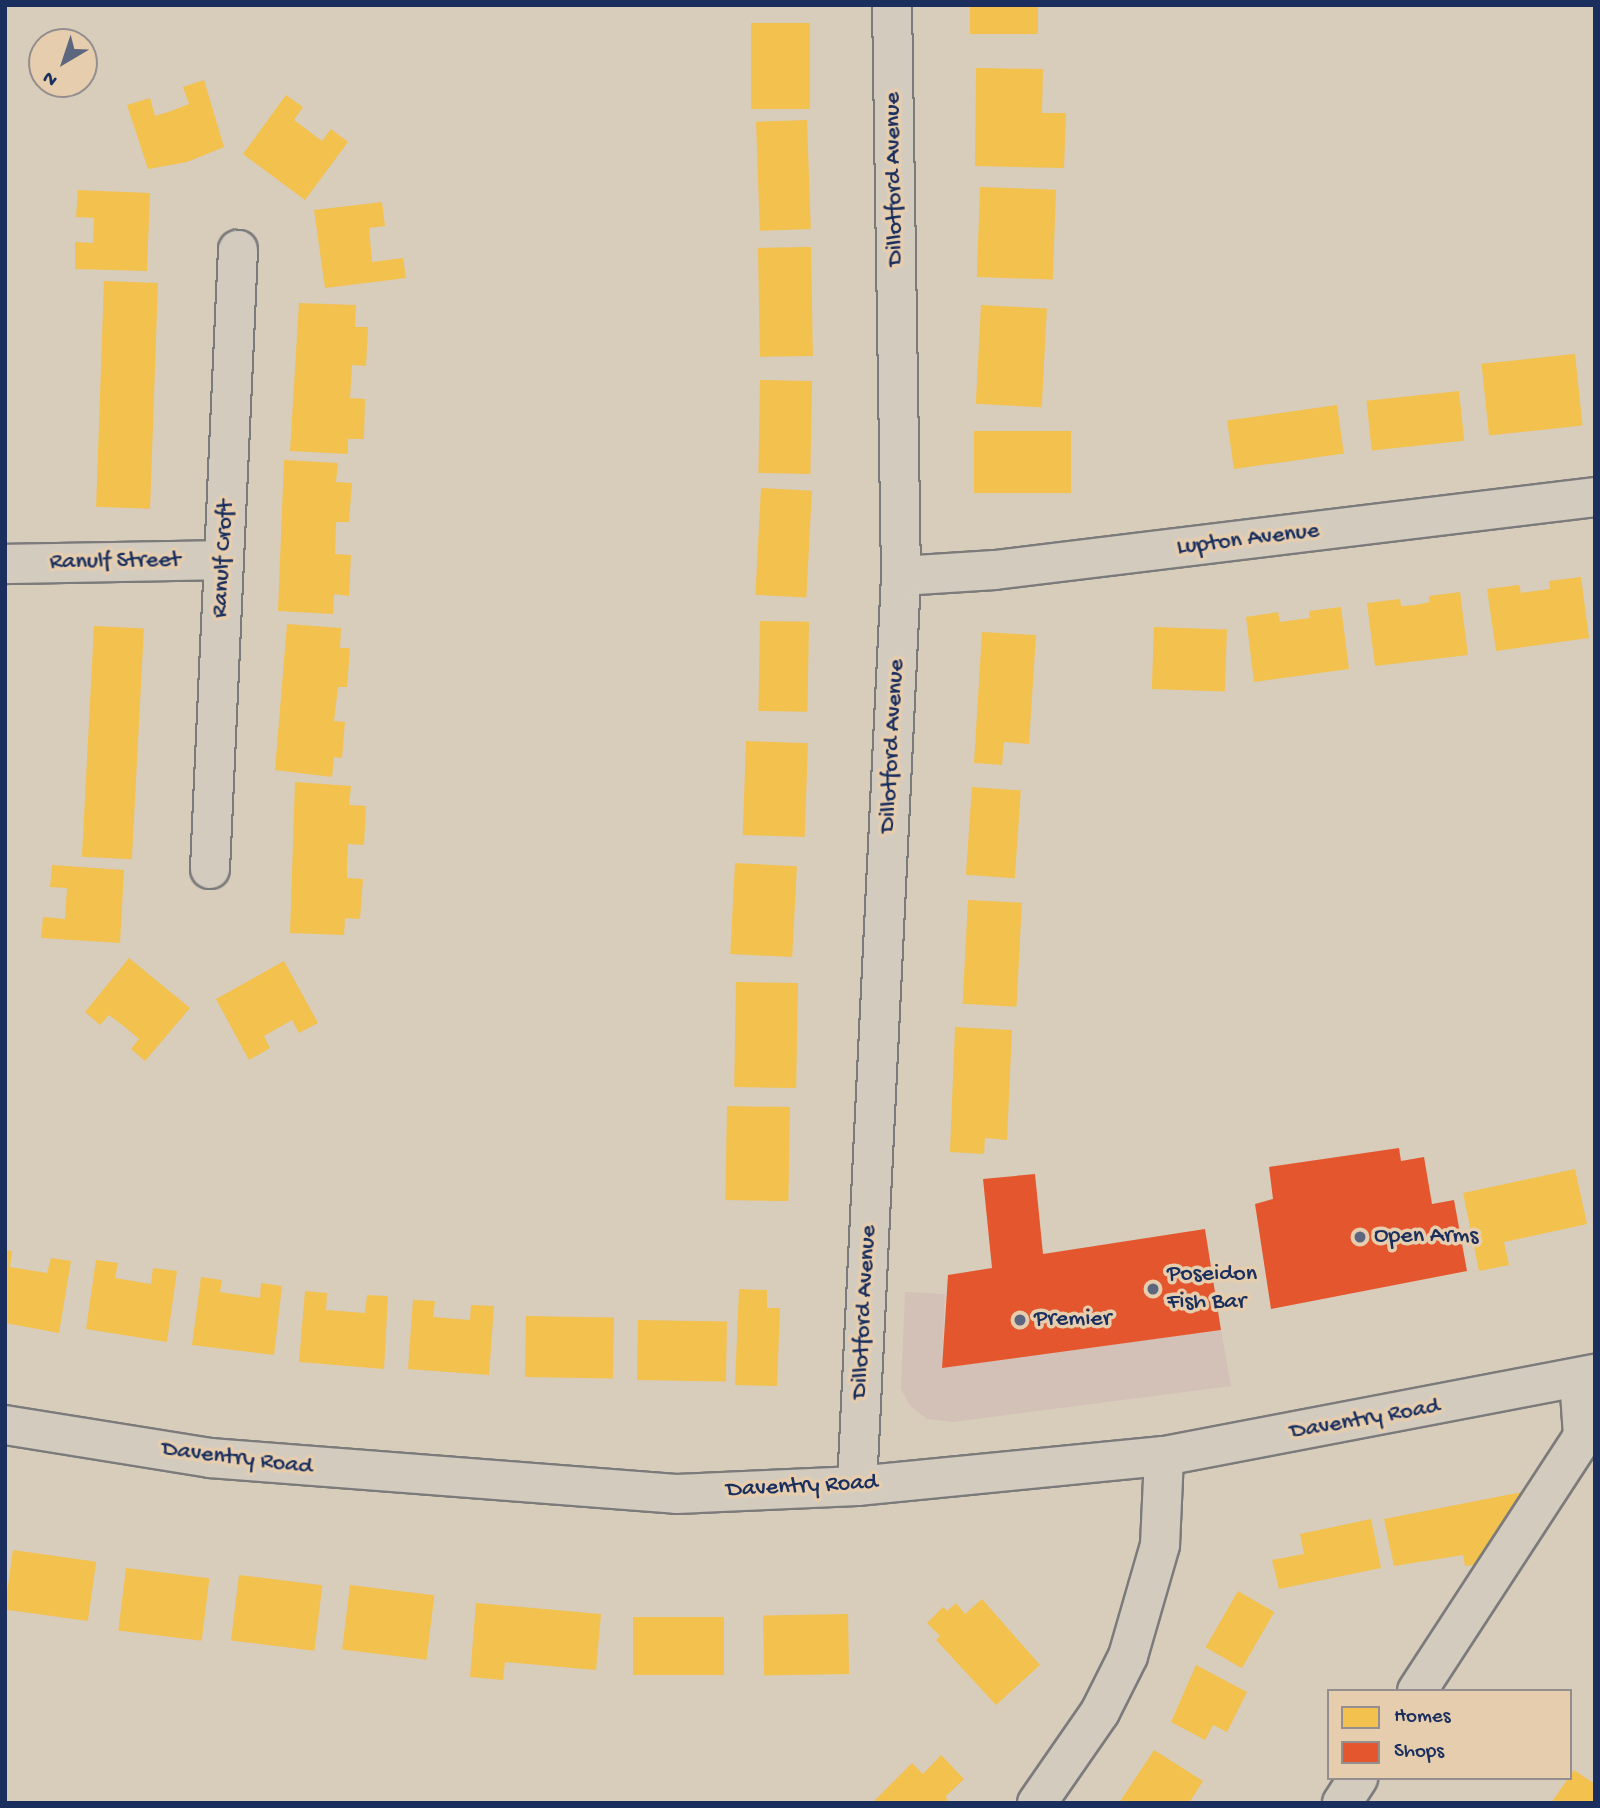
<!DOCTYPE html>
<html>
<head>
<meta charset="utf-8">
<style>
  body { margin:0 }
  #map { position:relative; width:1600px; height:1808px; overflow:hidden; background:#d8ccbb; font-family:"Gochi Hand",sans-serif }
  div>[style] { position:absolute }
  .built>* { inset:0; background:#d3c1b8 }
  .homes>* { inset:0; background:#f2c14e; transform-origin:0 0 }
  .shops>* { inset:0; background:#e4572e }
  .roads { filter:drop-shadow(2px 0 #7c7b7c) drop-shadow(-2px 0 #7c7b7c) drop-shadow(0 2px #7c7b7c) drop-shadow(0 -2px #7c7b7c) }
  .minor>* { height:38px; margin:-19px; padding:0 19px; transform-origin:19px; border-radius:19px; background:#d4cbbf }
  .dots>* { width:19px; height:19px; translate:-50% -50%; box-sizing:border-box; border:4px solid #e5cdae; border-radius:50% }
  span { translate:-50% -50%; white-space:nowrap; text-align:center; line-height:1.15; -webkit-text-stroke:7px #e5cdae; paint-order:stroke }
  .street-label { font-size:24px; color:#1b2f5e }
  .poi-label { font-size:24px; color:#1b2f5e }
  .left { translate:0 -50%; text-align:left }
  .frame { position:absolute; inset:0; border:7px solid #1b2f5e; pointer-events:none }
  .legend { position:absolute; left:1327px; top:1689px; width:245px; height:91px; box-sizing:border-box; background:#e5cdae; border:2px solid #948e8e; margin:0; padding:9px 12px; list-style:none; font-size:21px; color:#1b2f5e }
  .legend li { display:flex; align-items:center; gap:14px; height:35px }
  .legend b { width:35px; border:2px solid #948e8e }
  .north { position:absolute; left:28px; top:28px; width:70px; height:70px; box-sizing:border-box; background:#e5cdae; border:2px solid #948e8e; border-radius:50%; rotate:219deg; font-size:19px; font-weight:700; line-height:28px; text-align:center; color:#1b2f5e }
  .north::after { content:''; display:block; margin:auto; width:24px; height:32px; background:#5d667f; clip-path:polygon(50% 0,100% 100%,50% 72%,0 100%) }
</style>
</head>
<body>
<div id="map">
  <div class="built">
    <i style="clip-path:polygon(905px 1292px,945px 1294px,942px 1367px,1221px 1330px,1231px 1386px,953px 1422px,927px 1419px,910px 1406px,901px 1389px)"></i>
  </div>
  <div class="homes">
    <i style="left:970px;top:5px;width:68px;height:29px"></i>
    <i style="left:751px;top:23px;width:59px;height:86px"></i>
    <i style="clip-path:polygon(976px 68px,1043px 69px,1042px 113px,1066px 113px,1064px 168px,975px 166px)"></i>
    <i style="clip-path:polygon(204px 80px,224px 147px,187px 162px,148px 169px,127px 105px,150px 98px,155px 116px,171px 111px,189px 104px,183px 87px)"></i>
    <i style="clip-path:polygon(286px 95px,303px 107px,294px 120px,322px 141px,331px 129px,348px 142px,305px 200px,243px 154px)"></i>
    <i style="left:807px;top:120px;width:109px;height:51px;rotate:88deg"></i>
    <i style="left:980px;top:187px;width:76px;height:90px;rotate:2deg"></i>
    <i style="clip-path:polygon(78px 190px,150px 193px,147px 271px,75px 269px,75px 242px,93px 243px,94px 218px,76px 217px)"></i>
    <i style="clip-path:polygon(382px 202px,385px 226px,369px 228px,372px 262px,403px 258px,406px 278px,325px 288px,314px 210px)"></i>
    <i style="left:811px;top:247px;width:109px;height:53px;rotate:89deg"></i>
    <i style="left:104px;top:281px;width:54px;height:226px;rotate:2deg"></i>
    <i style="clip-path:polygon(299px 303px,356px 305px,355px 327px,368px 327px,366px 366px,352px 365px,350px 398px,365px 399px,364px 439px,348px 439px,348px 454px,290px 451px)"></i>
    <i style="left:981px;top:305px;width:66px;height:99px;rotate:3deg"></i>
    <i style="left:1575px;top:354px;width:72px;height:94px;rotate:84deg"></i>
    <i style="left:760px;top:380px;width:52px;height:93px;rotate:1deg"></i>
    <i style="left:1459px;top:391px;width:50px;height:93px;rotate:84deg"></i>
    <i style="left:1337px;top:405px;width:49px;height:111px;rotate:82deg"></i>
    <i style="left:974px;top:431px;width:97px;height:62px"></i>
    <i style="clip-path:polygon(284px 460px,338px 463px,336px 482px,352px 483px,349px 522px,336px 522px,335px 554px,351px 555px,349px 596px,334px 594px,333px 614px,278px 611px)"></i>
    <i style="left:761px;top:488px;width:51px;height:107px;rotate:3deg"></i>
    <i style="clip-path:polygon(1581px 577px,1589px 638px,1496px 651px,1487px 589px,1519px 585px,1521px 593px,1550px 589px,1549px 581px)"></i>
    <i style="clip-path:polygon(1460px 592px,1468px 655px,1375px 666px,1367px 603px,1400px 599px,1401px 606px,1416px 605px,1430px 602px,1429px 596px)"></i>
    <i style="clip-path:polygon(1341px 607px,1349px 669px,1254px 682px,1246px 617px,1278px 612px,1280px 622px,1310px 618px,1309px 611px)"></i>
    <i style="left:760px;top:621px;width:49px;height:90px;rotate:1deg"></i>
    <i style="clip-path:polygon(287px 624px,341px 628px,340px 648px,350px 648px,347px 687px,338px 687px,334px 721px,345px 722px,342px 758px,334px 757px,332px 777px,275px 770px)"></i>
    <i style="left:94px;top:626px;width:50px;height:231px;rotate:3deg"></i>
    <i style="left:1154px;top:627px;width:73px;height:62px;rotate:2deg"></i>
    <i style="clip-path:polygon(982px 632px,1036px 635px,1029px 744px,1004px 742px,1002px 765px,974px 763px)"></i>
    <i style="left:746px;top:741px;width:62px;height:94px;rotate:2deg"></i>
    <i style="clip-path:polygon(295px 782px,351px 786px,349px 805px,366px 806px,364px 845px,348px 844px,347px 864px,347px 878px,363px 879px,360px 919px,345px 918px,344px 935px,290px 933px)"></i>
    <i style="left:972px;top:787px;width:49px;height:88px;rotate:4deg"></i>
    <i style="left:735px;top:863px;width:62px;height:91px;rotate:3deg"></i>
    <i style="clip-path:polygon(52px 865px,124px 870px,120px 943px,41px 938px,43px 917px,65px 919px,67px 888px,50px 887px)"></i>
    <i style="left:968px;top:900px;width:54px;height:104px;rotate:3deg"></i>
    <i style="clip-path:polygon(129px 958px,190px 1008px,145px 1061px,131px 1049px,139px 1039px,126px 1028px,109px 1015px,100px 1025px,85px 1012px)"></i>
    <i style="clip-path:polygon(284px 961px,318px 1023px,299px 1033px,292px 1020px,264px 1036px,270px 1048px,249px 1060px,216px 999px)"></i>
    <i style="left:736px;top:982px;width:62px;height:105px;rotate:1deg"></i>
    <i style="clip-path:polygon(955px 1027px,1012px 1030px,1007px 1140px,985px 1138px,984px 1154px,950px 1152px)"></i>
    <i style="left:727px;top:1106px;width:63px;height:94px;rotate:1deg"></i>
    <i style="clip-path:polygon(1575px 1169px,1587px 1224px,1504px 1242px,1509px 1265px,1479px 1271px,1463px 1193px)"></i>
    <i style="clip-path:polygon(5px 1250px,12px 1251px,10px 1267px,47px 1273px,51px 1258px,71px 1261px,59px 1333px,5px 1323px)"></i>
    <i style="clip-path:polygon(96px 1260px,118px 1263px,115px 1278px,151px 1284px,153px 1268px,177px 1271px,167px 1342px,86px 1329px)"></i>
    <i style="clip-path:polygon(201px 1277px,222px 1280px,220px 1292px,260px 1298px,261px 1283px,282px 1286px,274px 1355px,192px 1345px)"></i>
    <i style="clip-path:polygon(739px 1289px,767px 1290px,767px 1308px,780px 1308px,777px 1386px,735px 1385px)"></i>
    <i style="clip-path:polygon(305px 1291px,327px 1293px,326px 1310px,365px 1313px,367px 1295px,388px 1296px,384px 1369px,299px 1362px)"></i>
    <i style="clip-path:polygon(413px 1300px,435px 1301px,433px 1317px,470px 1320px,471px 1305px,494px 1306px,489px 1375px,408px 1369px)"></i>
    <i style="left:526px;top:1316px;width:88px;height:61px;rotate:1deg"></i>
    <i style="left:638px;top:1320px;width:89px;height:60px;rotate:1deg"></i>
    <i style="clip-path:polygon(1532px 1490px,1482px 1564px,1465px 1566px,1463px 1555px,1394px 1566px,1384px 1519px)"></i>
    <i style="clip-path:polygon(1371px 1519px,1381px 1568px,1279px 1589px,1272px 1560px,1304px 1554px,1300px 1534px)"></i>
    <i style="left:13px;top:1550px;width:84px;height:60px;rotate:8deg"></i>
    <i style="left:126px;top:1568px;width:84px;height:63px;rotate:7deg"></i>
    <i style="left:239px;top:1575px;width:84px;height:66px;rotate:7deg"></i>
    <i style="left:350px;top:1585px;width:85px;height:65px;rotate:7deg"></i>
    <i style="left:1238px;top:1591px;width:42px;height:65px;rotate:30deg"></i>
    <i style="clip-path:polygon(982px 1599px,1040px 1665px,996px 1705px,936px 1640px,940px 1636px,927px 1623px,943px 1607px,947px 1611px,956px 1603px,965px 1614px)"></i>
    <i style="clip-path:polygon(476px 1603px,601px 1614px,596px 1670px,505px 1662px,503px 1680px,470px 1677px)"></i>
    <i style="left:848px;top:1614px;width:60px;height:85px;rotate:89deg"></i>
    <i style="left:633px;top:1617px;width:91px;height:58px"></i>
    <i style="clip-path:polygon(1196px 1665px,1247px 1692px,1227px 1732px,1213px 1725px,1205px 1740px,1171px 1722px)"></i>
    <i style="clip-path:polygon(1154px 1750px,1203px 1781px,1189px 1803px,1119px 1803px)"></i>
    <i style="clip-path:polygon(941px 1755px,964px 1779px,946px 1796px,948px 1803px,872px 1803px,912px 1763px,923px 1774px)"></i>
    <i style="clip-path:polygon(1574px 1770px,1595px 1784px,1595px 1803px,1551px 1803px)"></i>
  </div>
  <div class="shops">
    <i style="clip-path:polygon(1399px 1148px,1401px 1161px,1424px 1157px,1432px 1204px,1454px 1200px,1467px 1271px,1271px 1309px,1255px 1204px,1273px 1199px,1269px 1167px)"></i>
    <i style="clip-path:polygon(1035px 1174px,1043px 1254px,1205px 1229px,1221px 1330px,942px 1368px,948px 1275px,992px 1268px,983px 1179px)"></i>
  </div>
  <div class="roads">
    <div class="minor">
      <i style="left:5px;top:564px;width:219px;rotate:-1deg"></i>
      <i style="left:901px;top:576px;width:94px;rotate:-3.7deg"></i>
      <i style="left:995px;top:570px;width:604px;rotate:-6.94deg"></i>
      <i style="left:210px;top:869px;width:620px;rotate:-87.41deg"></i>
      <i style="left:5px;top:1425px;width:208px;rotate:9.1deg"></i>
      <i style="left:210px;top:1458px;width:467px;rotate:4.4deg"></i>
      <i style="left:676px;top:1494px;width:181px;rotate:-2.5deg"></i>
      <i style="left:857px;top:1486px;width:308px;rotate:-5.6deg"></i>
      <i style="left:1164px;top:1456px;width:439px;rotate:-10.8deg"></i>
      <i style="left:857px;top:1486px;width:911px;rotate:-87.23deg"></i>
      <i style="left:901px;top:576px;width:571px;rotate:-90.9deg"></i>
      <i style="left:1417px;top:1691px;width:304px;rotate:-56.9deg"></i>
      <i style="left:1583px;top:1436px;width:58px;rotate:-93.9deg"></i>
      <i style="left:1037px;top:1803px;width:111px;rotate:-55.3deg"></i>
      <i style="left:1100px;top:1712px;width:63px;rotate:-63.4deg"></i>
      <i style="left:1128px;top:1656px;width:116px;rotate:-73.9deg"></i>
      <i style="left:1160px;top:1545px;width:89px;rotate:-87.4deg"></i>
      <i style="left:1342px;top:1803px;width:30px;rotate:-57deg"></i>
    </div>
  </div>
  <div class="dots">
    <i style="left:1360px;top:1237px;background:#5d667f"></i>
    <i style="left:1153px;top:1289px;background:#5d667f"></i>
    <i style="left:1020px;top:1320px;background:#5d667f"></i>
  </div>
  <div class="street-label">
    <span style="left:895px;top:179px;rotate:-91deg">Dillotford Avenue</span>
    <span style="left:1248px;top:540px;rotate:-7deg">Lupton Avenue</span>
    <span style="left:224px;top:559px;rotate:-87deg">Ranulf Croft</span>
    <span style="left:115px;top:562px;rotate:-1deg">Ranulf Street</span>
    <span style="left:893px;top:746px;rotate:-87deg">Dillotford Avenue</span>
    <span style="left:865px;top:1312px;rotate:-87deg">Dillotford Avenue</span>
    <span style="left:1365px;top:1420px;rotate:-10deg">Daventry Road</span>
    <span style="left:237px;top:1459px;rotate:7deg">Daventry Road</span>
    <span style="left:802px;top:1487px;rotate:-3deg">Daventry Road</span>
  </div>
  <div class="poi-label">
    <span class="left" style="left:1374px;top:1237px">Open Arms</span>
    <span class="left" style="left:1167px;top:1289px">Poseidon<br>Fish Bar</span>
    <span class="left" style="left:1034px;top:1320px">Premier</span>
  </div>
  <div class="frame"></div>
  <ul class="legend">
  <li><b style="height:19px;background:#f2c14e"></b>Homes</li>
  <li><b style="height:19px;background:#e4572e"></b>Shops</li>
  </ul>
  <div class="north">N</div>
</div>
</body>
</html>
